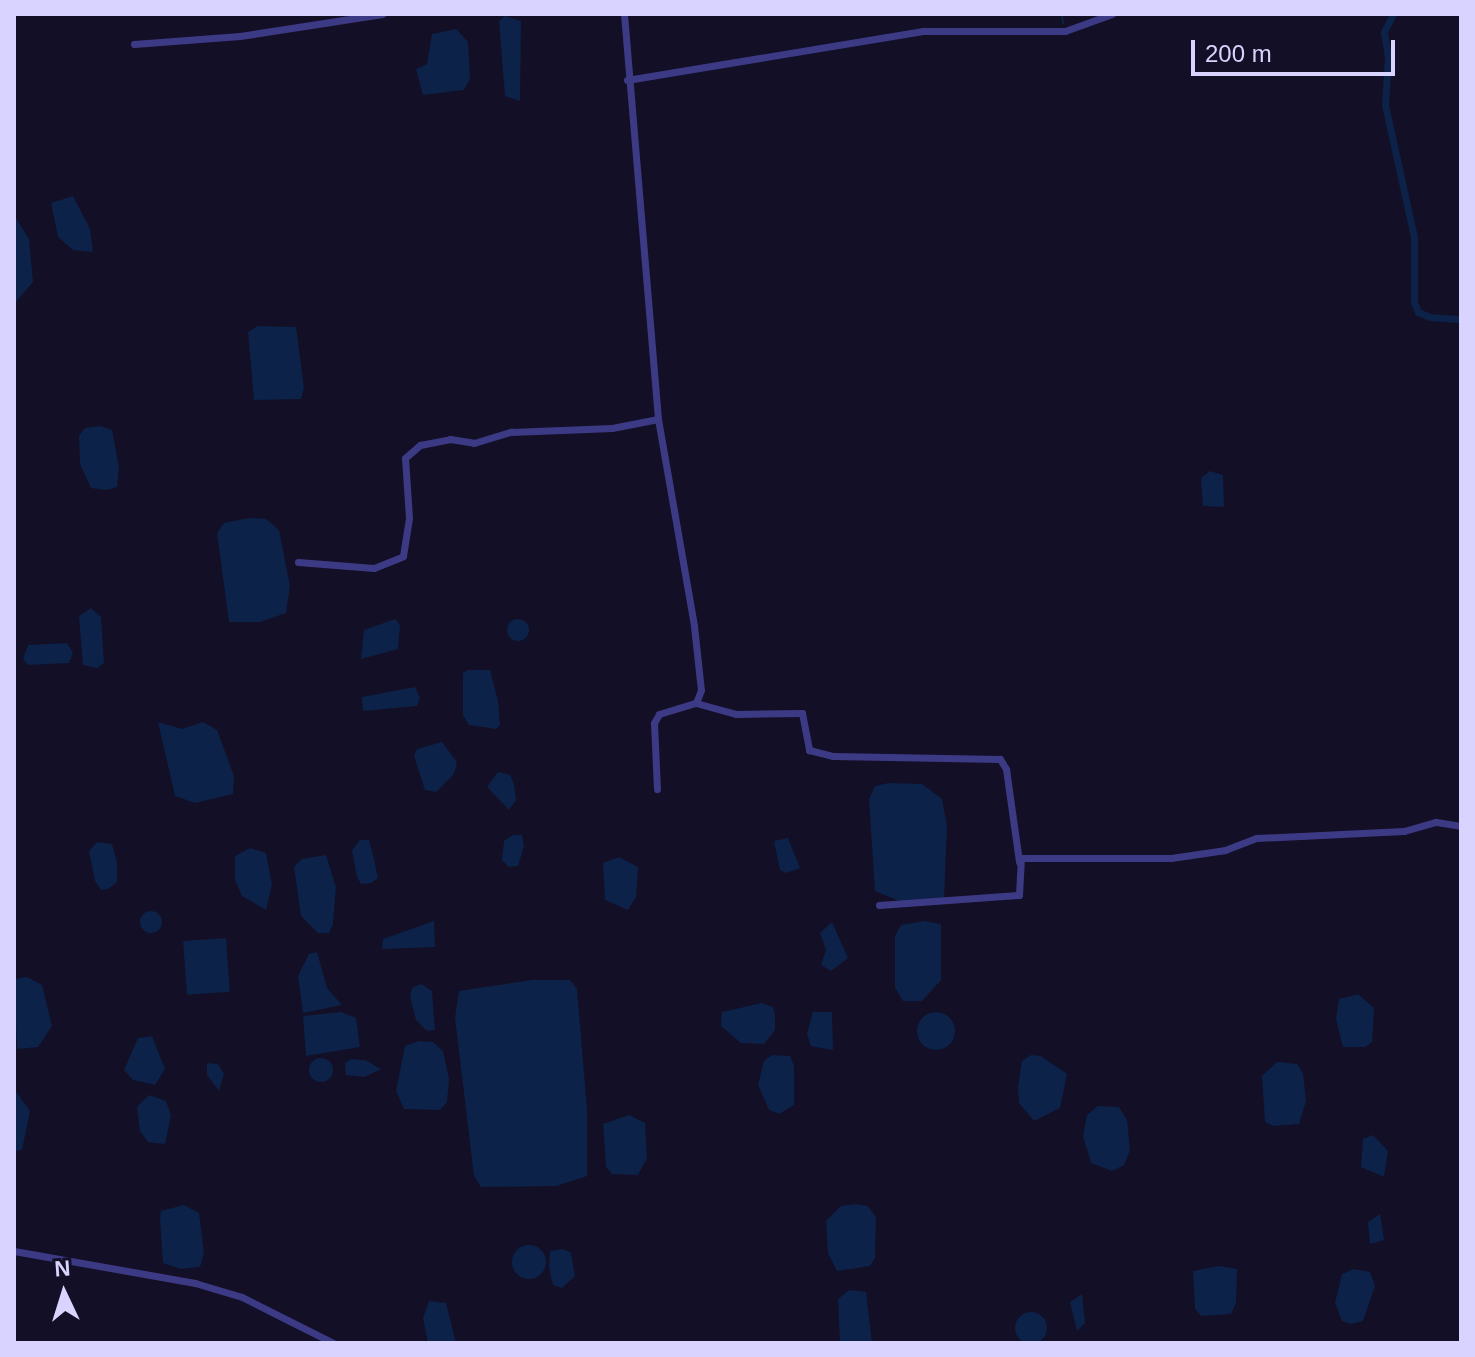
<!DOCTYPE html>
<html>
<head>
<meta charset="utf-8">
<style>
  body { margin:0 }
  #map { position:relative; width:1475px; height:1357px; overflow:hidden; background:#130f26; font-family:Helvetica,sans-serif }
  div>[style] { position:absolute }
  .water>* { inset:0; background:#0c2248; transform-origin:0 0 }
  .round { border-radius:50% }
  .stream>* { height:2px; margin:-1px; padding:0 1px; transform-origin:1px; border-radius:1px; background:#0c2248 }
  .canal>* { height:7px; margin:-3.5px; padding:0 3.5px; transform-origin:3.5px; border-radius:3.5px; background:#0c2248 }
  .minor>* { height:7px; margin:-3.5px; padding:0 3.5px; transform-origin:3.5px; border-radius:3.5px; background:#3d3a85 }
  span { translate:-50% -50%; white-space:nowrap; text-align:center; line-height:1.15; -webkit-text-stroke:6px #130f26; paint-order:stroke }
  .frame { position:absolute; inset:0; border:16px solid #d9d4ff; pointer-events:none }
  .north { position:absolute; left:24px; top:1253px; width:80px; height:80px; -webkit-text-stroke:6px #130f26; paint-order:stroke; rotate:356deg; font-size:22px; font-weight:700; line-height:32px; text-align:center; color:#d9d4ff }
  .north::after { content:''; display:block; margin:auto; width:28px; height:36px; background:#d9d4ff; clip-path:polygon(50% 0,100% 100%,50% 72%,0 100%) }
  .scale { position:absolute; left:1191px; top:40px; width:204px; height:36px; box-sizing:border-box; border:4px solid #d9d4ff; border-top:0; padding-left:10px; font-size:24px; line-height:28px; white-space:nowrap; color:#d9d4ff; -webkit-text-stroke:6px #130f26; paint-order:stroke }
</style>
</head>
<body>
<div id="map">
  <div class="water">
    <i style="clip-path:polygon(505px 16px,521px 21px,520px 101px,505px 96px,499px 21px)"></i>
    <i style="clip-path:polygon(456px 29px,468px 42px,470px 79px,464px 90px,423px 95px,416px 69px,427px 64px,432px 34px)"></i>
    <i style="clip-path:polygon(73px 196px,90px 229px,93px 252px,73px 250px,58px 237px,51px 203px)"></i>
    <i style="clip-path:polygon(14px 215px,29px 239px,33px 282px,14px 304px)"></i>
    <i style="clip-path:polygon(258px 326px,296px 327px,304px 388px,301px 399px,254px 400px,248px 332px)"></i>
    <i style="clip-path:polygon(100px 426px,112px 430px,119px 467px,117px 487px,106px 490px,91px 488px,80px 464px,79px 436px,85px 428px)"></i>
    <i style="clip-path:polygon(1210px 471px,1223px 475px,1224px 507px,1203px 506px,1201px 478px)"></i>
    <i style="clip-path:polygon(249px 518px,266px 519px,279px 530px,290px 586px,286px 613px,260px 622px,229px 622px,217px 533px,224px 523px)"></i>
    <i style="clip-path:polygon(91px 608px,101px 617px,104px 663px,97px 668px,83px 665px,79px 616px)"></i>
    <i style="clip-path:polygon(395px 619px,400px 625px,398px 649px,361px 659px,364px 630px)"></i>
    <i class="round" style="left:507px;top:619px;width:22px;height:22px"></i>
    <i style="clip-path:polygon(67px 643px,73px 653px,69px 663px,28px 665px,23px 659px,28px 645px)"></i>
    <i style="clip-path:polygon(468px 670px,490px 670px,498px 701px,500px 725px,496px 729px,469px 725px,463px 715px,463px 673px)"></i>
    <i style="clip-path:polygon(415px 687px,420px 698px,417px 706px,363px 711px,362px 697px)"></i>
    <i style="clip-path:polygon(158px 722px,182px 729px,203px 722px,217px 730px,234px 776px,233px 794px,195px 803px,175px 796px)"></i>
    <i style="clip-path:polygon(442px 742px,457px 762px,454px 774px,436px 792px,425px 790px,414px 756px,417px 749px)"></i>
    <i style="clip-path:polygon(498px 772px,510px 775px,514px 784px,516px 800px,509px 810px,487px 787px)"></i>
    <i style="clip-path:polygon(889px 783px,922px 784px,942px 799px,947px 826px,944px 898px,902px 902px,875px 891px,869px 799px,875px 786px)"></i>
    <i style="clip-path:polygon(513px 835px,522px 835px,524px 846px,518px 866px,509px 867px,502px 860px,504px 841px)"></i>
    <i style="clip-path:polygon(788px 838px,800px 868px,786px 873px,780px 870px,774px 841px)"></i>
    <i style="clip-path:polygon(360px 840px,369px 840px,373px 855px,378px 878px,371px 883px,361px 884px,357px 877px,352px 850px)"></i>
    <i style="clip-path:polygon(97px 842px,112px 844px,117px 862px,117px 882px,108px 889px,101px 890px,95px 881px,89px 851px)"></i>
    <i style="clip-path:polygon(250px 848px,266px 853px,272px 885px,266px 910px,242px 896px,235px 880px,235px 856px)"></i>
    <i style="clip-path:polygon(326px 855px,336px 887px,333px 924px,329px 933px,318px 933px,301px 916px,294px 867px,302px 859px)"></i>
    <i style="clip-path:polygon(619px 857px,638px 867px,636px 897px,628px 910px,605px 900px,603px 863px)"></i>
    <i class="round" style="left:140px;top:911px;width:22px;height:22px"></i>
    <i style="clip-path:polygon(434px 921px,435px 947px,382px 949px,383px 939px)"></i>
    <i style="clip-path:polygon(924px 921px,941px 924px,941px 980px,922px 1001px,903px 1001px,895px 987px,895px 936px,901px 925px)"></i>
    <i style="clip-path:polygon(832px 922px,848px 958px,831px 971px,821px 965px,826px 950px,820px 933px)"></i>
    <i style="left:226px;top:938px;width:54px;height:43px;rotate:86deg"></i>
    <i style="clip-path:polygon(317px 952px,327px 988px,342px 1005px,303px 1013px,298px 976px,309px 954px)"></i>
    <i style="clip-path:polygon(27px 977px,42px 985px,52px 1026px,38px 1047px,17px 1049px,14px 979px)"></i>
    <i style="clip-path:polygon(532px 980px,570px 980px,577px 989px,587px 1109px,587px 1176px,556px 1186px,481px 1187px,474px 1176px,455px 1018px,459px 991px)"></i>
    <i style="clip-path:polygon(421px 984px,432px 991px,435px 1030px,427px 1031px,416px 1020px,410px 997px,412px 988px)"></i>
    <i style="clip-path:polygon(1358px 994px,1374px 1008px,1372px 1042px,1365px 1047px,1343px 1047px,1336px 1019px,1339px 999px)"></i>
    <i style="clip-path:polygon(762px 1003px,773px 1007px,775px 1016px,775px 1030px,764px 1044px,741px 1043px,721px 1026px,722px 1012px)"></i>
    <i class="round" style="left:917px;top:1012px;width:38px;height:38px"></i>
    <i style="clip-path:polygon(341px 1012px,356px 1018px,360px 1047px,306px 1056px,303px 1016px)"></i>
    <i style="clip-path:polygon(813px 1012px,832px 1012px,833px 1050px,811px 1046px,807px 1034px)"></i>
    <i style="clip-path:polygon(152px 1036px,165px 1069px,155px 1085px,133px 1080px,124px 1070px,138px 1038px)"></i>
    <i style="clip-path:polygon(419px 1041px,433px 1042px,443px 1051px,449px 1079px,447px 1102px,440px 1110px,404px 1109px,396px 1091px,405px 1046px)"></i>
    <i style="clip-path:polygon(772px 1055px,790px 1056px,794px 1066px,794px 1105px,779px 1114px,769px 1110px,758px 1085px,764px 1061px)"></i>
    <i style="clip-path:polygon(1031px 1055px,1041px 1056px,1067px 1074px,1060px 1108px,1034px 1121px,1019px 1103px,1018px 1087px,1022px 1061px)"></i>
    <i class="round" style="left:309px;top:1058px;width:24px;height:24px"></i>
    <i style="clip-path:polygon(351px 1059px,365px 1060px,381px 1069px,365px 1077px,346px 1075px,345px 1063px)"></i>
    <i style="clip-path:polygon(1277px 1062px,1297px 1064px,1303px 1073px,1306px 1101px,1299px 1124px,1273px 1126px,1265px 1122px,1262px 1076px)"></i>
    <i style="clip-path:polygon(207px 1063px,218px 1064px,224px 1074px,219px 1091px,207px 1075px)"></i>
    <i style="clip-path:polygon(14px 1089px,30px 1111px,22px 1150px,14px 1151px)"></i>
    <i style="clip-path:polygon(149px 1095px,166px 1101px,171px 1115px,165px 1144px,148px 1142px,140px 1131px,137px 1107px)"></i>
    <i style="clip-path:polygon(1098px 1106px,1119px 1107px,1127px 1120px,1130px 1150px,1124px 1165px,1112px 1171px,1091px 1163px,1083px 1136px,1087px 1115px)"></i>
    <i style="clip-path:polygon(629px 1115px,645px 1123px,647px 1158px,638px 1175px,612px 1174px,606px 1167px,603px 1124px)"></i>
    <i style="clip-path:polygon(1373px 1135px,1388px 1151px,1384px 1177px,1361px 1167px,1363px 1139px)"></i>
    <i style="clip-path:polygon(856px 1204px,868px 1206px,876px 1217px,875px 1258px,870px 1266px,837px 1271px,828px 1253px,826px 1221px,841px 1206px)"></i>
    <i style="clip-path:polygon(184px 1205px,199px 1213px,204px 1253px,200px 1267px,181px 1269px,163px 1263px,160px 1218px,161px 1211px)"></i>
    <i style="clip-path:polygon(1380px 1214px,1384px 1240px,1370px 1244px,1368px 1222px)"></i>
    <i class="round" style="left:512px;top:1245px;width:34px;height:34px"></i>
    <i style="clip-path:polygon(563px 1249px,571px 1253px,575px 1276px,562px 1288px,553px 1285px,549px 1268px,550px 1251px)"></i>
    <i style="clip-path:polygon(1219px 1266px,1237px 1269px,1236px 1303px,1231px 1314px,1201px 1316px,1195px 1309px,1193px 1271px)"></i>
    <i style="clip-path:polygon(1354px 1269px,1370px 1272px,1375px 1286px,1363px 1321px,1351px 1324px,1342px 1321px,1335px 1303px,1342px 1274px)"></i>
    <i style="clip-path:polygon(849px 1290px,866px 1292px,872px 1343px,840px 1343px,838px 1299px)"></i>
    <i style="clip-path:polygon(1082px 1294px,1085px 1323px,1077px 1331px,1070px 1302px)"></i>
    <i style="clip-path:polygon(429px 1301px,446px 1303px,456px 1343px,428px 1343px,423px 1318px)"></i>
    <i class="round" style="left:1015px;top:1312px;width:32px;height:32px"></i>
  </div>
  <div class="stream">
    <i style="left:1062px;top:14px;width:9px;rotate:84deg"></i>
  </div>
  <div class="canal">
    <i style="left:1393px;top:14px;width:20px;rotate:117deg"></i>
    <i style="left:1384px;top:32px;width:26px;rotate:81deg"></i>
    <i style="left:1388px;top:58px;width:47px;rotate:93.7deg"></i>
    <i style="left:1385px;top:105px;width:135px;rotate:77.6deg"></i>
    <i style="left:1414px;top:237px;width:65px;rotate:90deg"></i>
    <i style="left:1414px;top:302px;width:11px;rotate:68deg"></i>
    <i style="left:1418px;top:312px;width:13px;rotate:23deg"></i>
    <i style="left:1430px;top:317px;width:31px;rotate:4deg"></i>
  </div>
  <div class="minor">
    <i style="left:624px;top:14px;width:406px;rotate:85.2deg"></i>
    <i style="left:658px;top:419px;width:210px;rotate:80.1deg"></i>
    <i style="left:694px;top:626px;width:64px;rotate:83.8deg"></i>
    <i style="left:701px;top:690px;width:14px;rotate:111deg"></i>
    <i style="left:134px;top:44px;width:106px;rotate:-4.3deg"></i>
    <i style="left:240px;top:36px;width:144px;rotate:-8.8deg"></i>
    <i style="left:627px;top:80px;width:300px;rotate:-9.4deg"></i>
    <i style="left:923px;top:31px;width:142px"></i>
    <i style="left:1065px;top:31px;width:50px;rotate:-19.9deg"></i>
    <i style="left:298px;top:562px;width:76px;rotate:4.5deg"></i>
    <i style="left:374px;top:568px;width:31px;rotate:-22deg"></i>
    <i style="left:403px;top:556px;width:38px;rotate:-81deg"></i>
    <i style="left:409px;top:518px;width:60px;rotate:-93.8deg"></i>
    <i style="left:405px;top:458px;width:20px;rotate:-41deg"></i>
    <i style="left:420px;top:445px;width:31px;rotate:-11deg"></i>
    <i style="left:450px;top:439px;width:24px;rotate:9deg"></i>
    <i style="left:474px;top:443px;width:39px;rotate:-17deg"></i>
    <i style="left:511px;top:432px;width:101px;rotate:-2.3deg"></i>
    <i style="left:612px;top:428px;width:47px;rotate:-11.1deg"></i>
    <i style="left:657px;top:789px;width:66px;rotate:-92.6deg"></i>
    <i style="left:654px;top:723px;width:10px;rotate:-61deg"></i>
    <i style="left:659px;top:714px;width:39px;rotate:-17deg"></i>
    <i style="left:696px;top:703px;width:41px;rotate:15.4deg"></i>
    <i style="left:736px;top:714px;width:66px;rotate:-0.9deg"></i>
    <i style="left:802px;top:713px;width:38px;rotate:79deg"></i>
    <i style="left:809px;top:750px;width:25px;rotate:14deg"></i>
    <i style="left:833px;top:756px;width:167px;rotate:1deg"></i>
    <i style="left:1000px;top:759px;width:12px;rotate:59deg"></i>
    <i style="left:1006px;top:769px;width:94px;rotate:82deg"></i>
    <i style="left:879px;top:905px;width:140px;rotate:-4.1deg"></i>
    <i style="left:1019px;top:895px;width:37px;rotate:-87deg"></i>
    <i style="left:1021px;top:858px;width:150px"></i>
    <i style="left:1171px;top:858px;width:55px;rotate:-8.4deg"></i>
    <i style="left:1225px;top:850px;width:34px;rotate:-21deg"></i>
    <i style="left:1257px;top:838px;width:147px;rotate:-2.7deg"></i>
    <i style="left:1404px;top:831px;width:33px;rotate:-16deg"></i>
    <i style="left:1436px;top:822px;width:25px;rotate:9deg"></i>
    <i style="left:14px;top:1251px;width:184px;rotate:10deg"></i>
    <i style="left:195px;top:1283px;width:49px;rotate:16.6deg"></i>
    <i style="left:242px;top:1297px;width:102px;rotate:26.8deg"></i>
  </div>
  <div class="frame"></div>
  <div class="north">N</div>
  <div class="scale">200 m</div>
</div>
</body>
</html>
